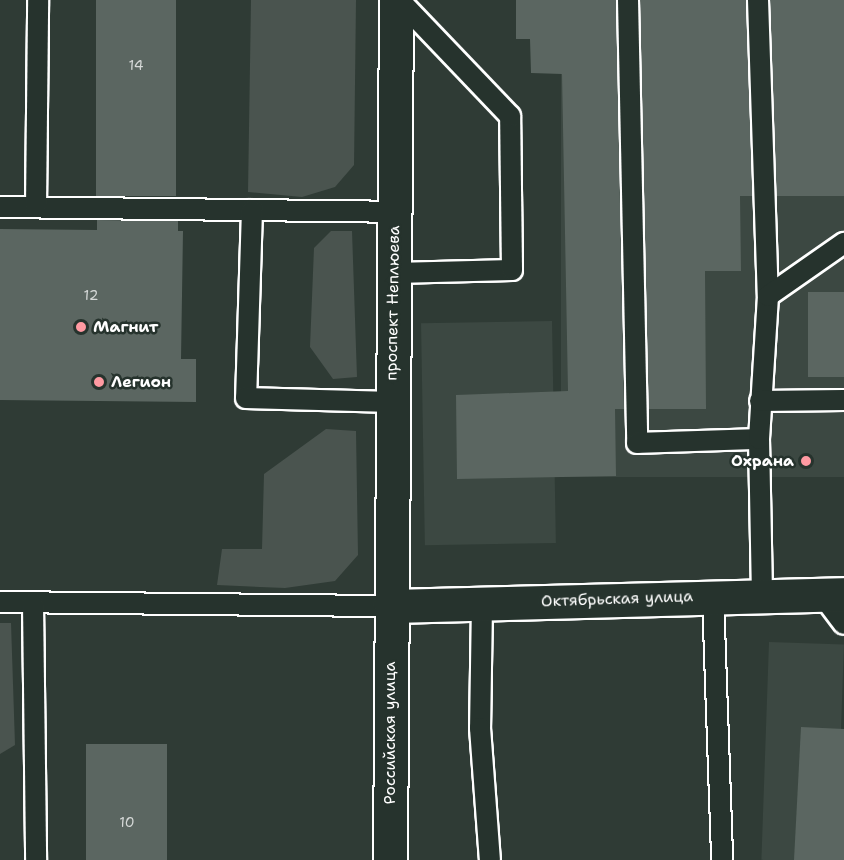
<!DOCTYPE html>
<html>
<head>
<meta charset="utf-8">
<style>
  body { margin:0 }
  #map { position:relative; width:844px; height:860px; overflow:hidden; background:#2f3b35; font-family:"Shantell Sans",sans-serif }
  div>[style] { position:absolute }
  .built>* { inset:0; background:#3c4842; transform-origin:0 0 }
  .green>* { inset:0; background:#4a544f }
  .building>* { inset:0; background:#5b6661; transform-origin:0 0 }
  .roads { filter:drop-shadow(2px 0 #fff) drop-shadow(-2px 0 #fff) drop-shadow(0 2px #fff) drop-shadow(0 -2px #fff) }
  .service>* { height:20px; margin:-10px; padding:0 10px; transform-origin:10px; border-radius:10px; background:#26332d }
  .minor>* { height:33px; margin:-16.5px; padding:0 16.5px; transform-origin:16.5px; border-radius:16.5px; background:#26332d }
  .dots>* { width:16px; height:16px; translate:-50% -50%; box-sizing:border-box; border:3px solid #26332d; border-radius:50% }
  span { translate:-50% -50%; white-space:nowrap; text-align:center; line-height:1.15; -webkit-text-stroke:5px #26332d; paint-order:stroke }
  .number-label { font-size:14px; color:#d6d9d8 }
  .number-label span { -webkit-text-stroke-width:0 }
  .street-label { font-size:16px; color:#fff }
  .poi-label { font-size:16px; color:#fff; font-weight:700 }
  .left { translate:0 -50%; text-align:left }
  .right { translate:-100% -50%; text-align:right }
</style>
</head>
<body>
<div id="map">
  <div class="built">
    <i style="left:561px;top:0;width:283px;height:477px"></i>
    <i style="left:552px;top:321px;width:222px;height:131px;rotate:89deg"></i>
    <i style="left:769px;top:642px;width:75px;height:218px;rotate:2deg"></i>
  </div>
  <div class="green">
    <i style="clip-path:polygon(251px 0,356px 0,354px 165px,335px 187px,302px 197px,248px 192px)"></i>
    <i style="clip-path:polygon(331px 231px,352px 231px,357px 377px,333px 379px,310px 347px,314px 248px)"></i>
    <i style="clip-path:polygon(326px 429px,356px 431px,358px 555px,335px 581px,285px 588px,217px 585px,222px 549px,262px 549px,264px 474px)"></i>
    <i style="clip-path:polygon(0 623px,11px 623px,15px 745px,0 754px)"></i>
  </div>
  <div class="building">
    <i style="left:96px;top:0;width:80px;height:196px"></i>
    <i style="clip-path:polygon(516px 0,616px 0,624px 409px,615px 409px,616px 476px,457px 479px,456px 395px,568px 391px,562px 74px,531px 73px,530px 39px,516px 39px)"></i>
    <i style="clip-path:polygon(640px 0,746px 0,753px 196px,740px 196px,741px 271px,705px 271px,706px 409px,648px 409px)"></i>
    <i style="left:770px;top:0;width:74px;height:196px"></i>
    <i style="clip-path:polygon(97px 220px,178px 221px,178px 231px,183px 231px,181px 359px,196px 359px,196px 402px,0 400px,0 229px,97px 230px)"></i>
    <i style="left:844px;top:292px;width:85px;height:36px;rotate:90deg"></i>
    <i style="clip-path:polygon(801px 727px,844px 729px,844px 860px,794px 860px)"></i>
    <i style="left:86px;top:744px;width:81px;height:116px"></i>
  </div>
  <div class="roads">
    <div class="service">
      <i style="left:628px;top:0;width:443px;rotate:88.8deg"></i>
      <i style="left:637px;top:443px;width:122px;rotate:-1.9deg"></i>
      <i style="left:759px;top:439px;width:156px;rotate:88.9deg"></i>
      <i style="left:758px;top:0;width:296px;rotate:88.1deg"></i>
      <i style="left:768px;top:296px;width:143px;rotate:93.6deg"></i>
      <i style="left:0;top:207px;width:395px;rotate:0.7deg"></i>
      <i style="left:36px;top:207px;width:207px;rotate:-89.4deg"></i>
      <i style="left:252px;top:210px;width:188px;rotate:91.8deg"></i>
      <i style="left:246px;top:398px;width:146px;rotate:1.6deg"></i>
      <i style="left:395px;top:273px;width:117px;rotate:-1.5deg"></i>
      <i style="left:512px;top:270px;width:154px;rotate:-90.7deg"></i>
      <i style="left:510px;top:116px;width:161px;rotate:-133.7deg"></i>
      <i style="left:768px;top:296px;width:93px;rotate:-34.9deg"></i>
      <i style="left:760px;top:401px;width:84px;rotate:-0.7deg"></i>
      <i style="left:822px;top:595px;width:36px;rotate:53deg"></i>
      <i style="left:713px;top:597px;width:263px;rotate:88deg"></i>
      <i style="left:0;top:602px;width:390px;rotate:0.6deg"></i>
      <i style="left:33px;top:603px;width:257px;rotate:89.3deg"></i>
      <i style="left:482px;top:604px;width:124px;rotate:90.9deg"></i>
      <i style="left:480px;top:728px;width:132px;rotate:85.7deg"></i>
    </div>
    <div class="minor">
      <i style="left:390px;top:606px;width:454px;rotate:-1.5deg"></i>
      <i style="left:390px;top:860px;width:860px;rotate:-89.6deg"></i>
    </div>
  </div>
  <div class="dots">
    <i style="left:81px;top:327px;background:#ff9aa2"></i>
    <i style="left:99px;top:382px;background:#ff9aa2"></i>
    <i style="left:806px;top:461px;background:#ff9aa2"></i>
  </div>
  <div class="number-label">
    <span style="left:136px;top:65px">14</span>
    <span style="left:91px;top:295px">12</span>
    <span style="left:127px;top:822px">10</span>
  </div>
  <div class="street-label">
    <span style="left:393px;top:303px;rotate:-89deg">проспект Неплюева</span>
    <span style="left:617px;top:599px;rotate:-2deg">Октябрьская улица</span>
    <span style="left:390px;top:733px;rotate:-90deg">Российская улица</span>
  </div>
  <div class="poi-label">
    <span class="left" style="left:93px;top:327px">Магнит</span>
    <span class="left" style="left:111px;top:382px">Легион</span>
    <span class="right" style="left:794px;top:461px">Охрана</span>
  </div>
</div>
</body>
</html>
